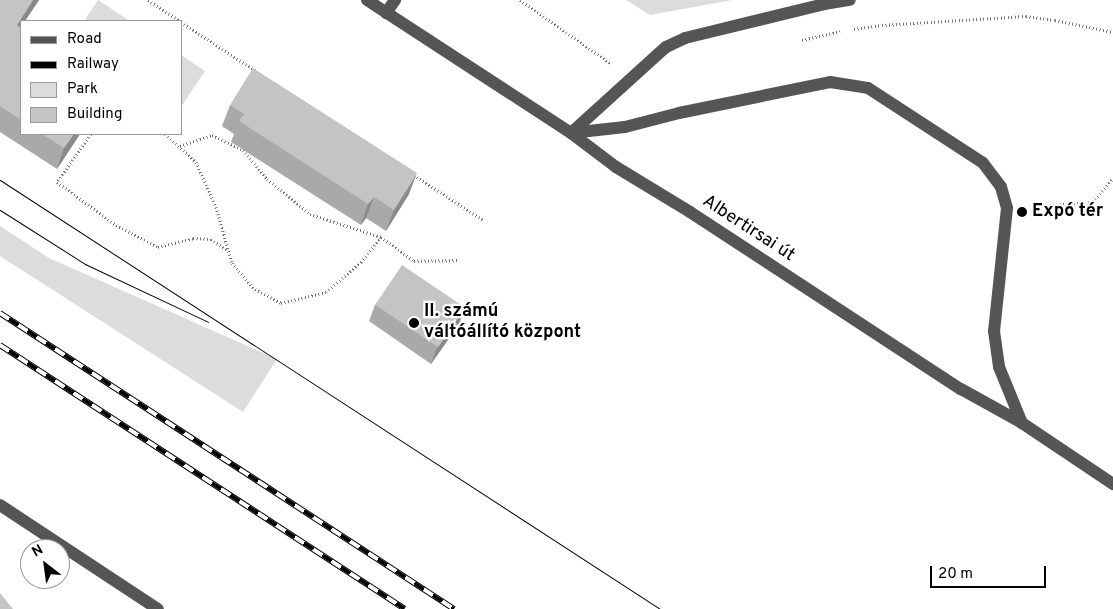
<!DOCTYPE html>
<html>
<head>
<meta charset="utf-8">
<style>
  body { margin:0 }
  #map { position:relative; width:1113px; height:609px; overflow:hidden; background:#fff; font-family:Overpass,sans-serif }
  div>[style] { position:absolute }
  .green>* { inset:0; background:#dcdcdc }
  .path>* { height:3px; margin-top:-1.5px; transform-origin:0; background:repeating-linear-gradient(90deg,#777 0 1px,transparent 0 3.5px) }
  .minor>* { height:12px; margin:-6px; padding:0 6px; transform-origin:6px; border-radius:6px; background:#555 }
  .tram>* { height:1px; margin:-0.5px; padding:0 0.5px; transform-origin:0.5px; border-radius:0.5px; background:#000 }
  .rail>* { height:5.5px; margin-top:-2.75px; transform-origin:0; background:repeating-linear-gradient(90deg,#fff 0 11px,#000 0 22px); box-sizing:border-box; border-block:1px solid #000 }
  .wall>* { inset:0; background:#a9a9a9 }
  .shaded-wall>* { inset:0; background:#898989 }
  .building>* { inset:0; background:#c4c4c4; transform-origin:0 0 }
  .dots>* { width:14px; height:14px; translate:-50% -50%; box-sizing:border-box; border:2px solid #fff; border-radius:50% }
  span { translate:-50% -50%; white-space:nowrap; text-align:center; line-height:1.15; -webkit-text-stroke:4.5px #fff; paint-order:stroke }
  .poi-label { font-size:18px; color:#000; font-weight:700 }
  .left { translate:0 -50%; text-align:left }
  .street-label { font-size:18px; color:#000 }
  .legend { position:absolute; left:20px; top:20px; width:162px; height:115px; box-sizing:border-box; background:#fff; border:1px solid #999; margin:0; padding:6px 9px; list-style:none; font-size:15px; color:#000 }
  .legend li { display:flex; align-items:center; gap:10px; height:25px }
  .legend b { width:25px; border:1px solid #999 }
  .north { position:absolute; left:20px; top:539px; width:50px; height:50px; box-sizing:border-box; background:#fff; border:1px solid #999; border-radius:50%; rotate:330deg; font-size:14px; font-weight:700; line-height:20px; text-align:center; color:#000 }
  .north::after { content:''; display:block; margin:auto; width:18px; height:22px; background:#000; clip-path:polygon(50% 0,100% 100%,50% 72%,0 100%) }
  .scale { position:absolute; left:930px; top:566px; width:116px; height:22px; box-sizing:border-box; border:2px solid #000; border-top:0; padding-left:6px; font-size:15px; line-height:18px; white-space:nowrap; color:#000; -webkit-text-stroke:4px #fff; paint-order:stroke }
</style>
</head>
<body>
<div id="map">
  <div class="green">
    <i style="clip-path:polygon(98px 0,130px 21px,84px 21px)"></i>
    <i style="clip-path:polygon(626px 0,732px 0,650px 15px)"></i>
    <i style="clip-path:polygon(181px 55px,205px 71px,181px 107px)"></i>
    <i style="clip-path:polygon(0 226px,49px 258px,277px 359px,243px 412px,0 256px)"></i>
  </div>
  <div class="path">
    <i style="left:148px;top:0;width:38px;rotate:33deg"></i>
    <i style="left:520px;top:0;width:110px;rotate:35deg"></i>
    <i style="left:181px;top:22px;width:90px;rotate:33.2deg"></i>
    <i style="left:854px;top:29px;width:28px;rotate:-8deg"></i>
    <i style="left:882px;top:25px;width:144px;rotate:-3.6deg"></i>
    <i style="left:1026px;top:16px;width:29px;rotate:8deg"></i>
    <i style="left:1055px;top:20px;width:59px;rotate:11.7deg"></i>
    <i style="left:802px;top:40px;width:39px;rotate:-13deg"></i>
    <i style="left:91px;top:134px;width:59px;rotate:125.3deg"></i>
    <i style="left:57px;top:182px;width:73px;rotate:36.1deg"></i>
    <i style="left:116px;top:225px;width:47px;rotate:27.6deg"></i>
    <i style="left:158px;top:247px;width:36px;rotate:-14deg"></i>
    <i style="left:193px;top:238px;width:18px;rotate:3deg"></i>
    <i style="left:211px;top:239px;width:21px;rotate:35deg"></i>
    <i style="left:165px;top:134px;width:42px;rotate:42.1deg"></i>
    <i style="left:196px;top:162px;width:49px;rotate:66deg"></i>
    <i style="left:216px;top:207px;width:58px;rotate:74.1deg"></i>
    <i style="left:232px;top:263px;width:35px;rotate:49deg"></i>
    <i style="left:255px;top:289px;width:30px;rotate:28deg"></i>
    <i style="left:281px;top:303px;width:46px;rotate:-13.7deg"></i>
    <i style="left:326px;top:292px;width:46px;rotate:-40.6deg"></i>
    <i style="left:361px;top:262px;width:32px;rotate:-51deg"></i>
    <i style="left:381px;top:237px;width:41px;rotate:36deg"></i>
    <i style="left:414px;top:261px;width:45px;rotate:-1.3deg"></i>
    <i style="left:180px;top:146px;width:34px;rotate:-19deg"></i>
    <i style="left:212px;top:135px;width:34px;rotate:26deg"></i>
    <i style="left:243px;top:150px;width:38px;rotate:50deg"></i>
    <i style="left:267px;top:179px;width:55px;rotate:39.1deg"></i>
    <i style="left:310px;top:214px;width:75px;rotate:17.9deg"></i>
    <i style="left:414px;top:175px;width:82px;rotate:33.1deg"></i>
    <i style="left:1032px;top:206px;width:61px;rotate:-3.8deg"></i>
    <i style="left:1093px;top:202px;width:31px;rotate:-50deg"></i>
  </div>
  <div class="minor">
    <i style="left:367px;top:0;width:244px;rotate:33.1deg"></i>
    <i style="left:571px;top:133px;width:56px;rotate:37.1deg"></i>
    <i style="left:616px;top:167px;width:87px;rotate:31.3deg"></i>
    <i style="left:690px;top:212px;width:324px;rotate:33.2deg"></i>
    <i style="left:961px;top:389px;width:70px;rotate:29.1deg"></i>
    <i style="left:1022px;top:423px;width:110px;rotate:33.8deg"></i>
    <i style="left:386px;top:13px;width:16px;rotate:-55deg"></i>
    <i style="left:571px;top:133px;width:54px;rotate:-6.3deg"></i>
    <i style="left:625px;top:127px;width:56px;rotate:-14.5deg"></i>
    <i style="left:679px;top:113px;width:154px;rotate:-11.6deg"></i>
    <i style="left:830px;top:82px;width:38px;rotate:9deg"></i>
    <i style="left:868px;top:88px;width:137px;rotate:33.1deg"></i>
    <i style="left:983px;top:163px;width:30px;rotate:53deg"></i>
    <i style="left:1001px;top:187px;width:22px;rotate:74deg"></i>
    <i style="left:1007px;top:208px;width:124px;rotate:96deg"></i>
    <i style="left:994px;top:331px;width:36px;rotate:82deg"></i>
    <i style="left:999px;top:367px;width:61px;rotate:67.7deg"></i>
    <i style="left:571px;top:133px;width:128px;rotate:-42.2deg"></i>
    <i style="left:666px;top:47px;width:21px;rotate:-25deg"></i>
    <i style="left:685px;top:38px;width:143px;rotate:-13.7deg"></i>
    <i style="left:824px;top:4px;width:26px;rotate:-9deg"></i>
    <i style="left:0;top:505px;width:189px;rotate:33.4deg"></i>
  </div>
  <div class="tram">
    <i style="left:0;top:180px;width:787px;rotate:33.02deg"></i>
    <i style="left:0;top:210px;width:101px;rotate:32.4deg"></i>
    <i style="left:85px;top:264px;width:136px;rotate:25.2deg"></i>
  </div>
  <div class="rail">
    <i style="left:0;top:313px;width:542px;rotate:33.1deg"></i>
    <i style="left:0;top:345px;width:483px;rotate:33.1deg"></i>
  </div>
  <div class="wall">
    <i style="clip-path:polygon(0 0,39px 0,25px 21px,21px 21px,21px 134px,80px 134px,57px 169px,0 132px)"></i>
    <i style="clip-path:polygon(230px 105px,409px 194px,386px 231px,366px 218px,361px 225px,231px 142px,234px 134px,222px 126px)"></i>
    <i style="clip-path:polygon(375px 305px,465px 308px,459px 324px,431px 364px,369px 321px)"></i>
  </div>
  <div class="shaded-wall">
    <i style="clip-path:polygon(33px 0,39px 0,25px 21px,21px 21px,21px 27px,9px 46px,17px 25px)"></i>
    <i style="clip-path:polygon(74px 134px,80px 134px,57px 169px,64px 148px)"></i>
    <i style="clip-path:polygon(417px 173px,409px 194px,386px 231px,394px 210px)"></i>
    <i style="clip-path:polygon(374px 197px,366px 218px,361px 225px,368px 204px)"></i>
    <i style="clip-path:polygon(465px 308px,459px 324px,431px 364px,437px 348px)"></i>
  </div>
  <div class="building">
    <i style="clip-path:polygon(0 0,33px 0,17px 25px,21px 28px,21px 120px,0 106px)"></i>
    <i style="clip-path:polygon(253px 68px,417px 173px,394px 210px,374px 197px,368px 204px,239px 121px,244px 114px,230px 105px)"></i>
    <i style="clip-path:polygon(42px 134px,74px 134px,64px 148px)"></i>
    <i style="left:402px;top:265px;width:76px;height:48px;rotate:34deg"></i>
    <i style="clip-path:polygon(0 593px,13px 609px,0 609px)"></i>
  </div>
  <div class="dots">
    <i style="left:1022px;top:212px;background:#000"></i>
    <i style="left:414px;top:323px;background:#000"></i>
  </div>
  <div class="poi-label">
    <span class="left" style="left:1032px;top:212px">Expó tér</span>
    <span class="left" style="left:424px;top:323px">II. számú<br>váltóállító központ</span>
  </div>
  <div class="street-label">
    <span style="left:748px;top:229px;rotate:33deg">Albertirsai út</span>
  </div>
  <ul class="legend">
  <li><b style="height:6px;background:#555"></b>Road</li>
  <li><b style="height:6px;background:#000"></b>Railway</li>
  <li><b style="height:14px;background:#dcdcdc"></b>Park</li>
  <li><b style="height:14px;background:#c4c4c4"></b>Building</li>
  </ul>
  <div class="north">N</div>
  <div class="scale">20 m</div>
</div>
</body>
</html>
